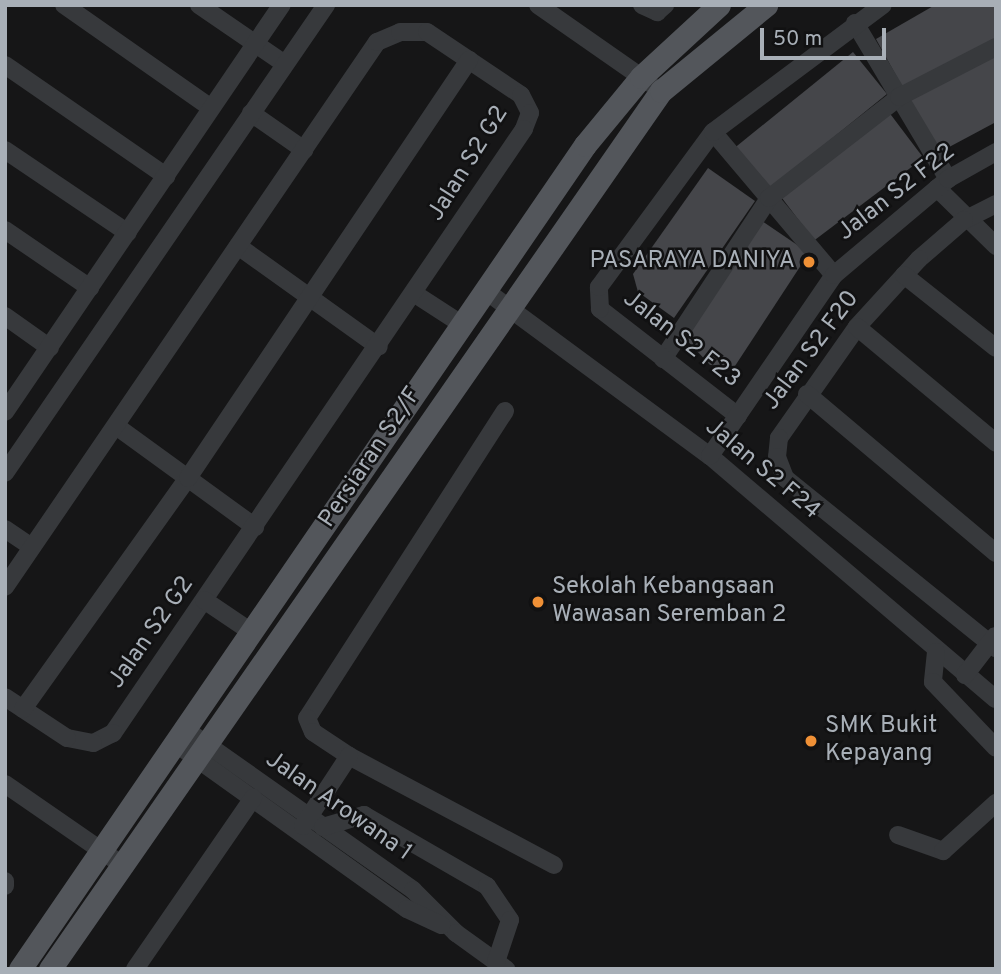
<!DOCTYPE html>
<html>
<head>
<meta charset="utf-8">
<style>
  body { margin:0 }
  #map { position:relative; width:1001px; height:974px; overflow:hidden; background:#161617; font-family:Overpass,sans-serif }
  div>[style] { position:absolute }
  .building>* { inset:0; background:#45464a; transform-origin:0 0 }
  .minor>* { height:18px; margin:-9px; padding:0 9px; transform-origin:9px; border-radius:9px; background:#37393c }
  .major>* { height:23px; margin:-11.5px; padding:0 11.5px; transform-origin:11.5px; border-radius:11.5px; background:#53565b }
  .dots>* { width:19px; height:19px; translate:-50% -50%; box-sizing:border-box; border:4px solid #111112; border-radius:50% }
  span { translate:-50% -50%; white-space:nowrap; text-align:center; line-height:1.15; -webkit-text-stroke:5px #111112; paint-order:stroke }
  .street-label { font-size:24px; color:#a8afb7 }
  .poi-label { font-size:24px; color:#a8afb7 }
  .right { translate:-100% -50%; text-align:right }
  .left { translate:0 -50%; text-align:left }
  .frame { position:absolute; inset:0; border:7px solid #a8afb7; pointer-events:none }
  .scale { position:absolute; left:760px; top:28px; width:126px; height:32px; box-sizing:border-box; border:4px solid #a8afb7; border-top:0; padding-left:9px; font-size:21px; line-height:24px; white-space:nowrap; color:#a8afb7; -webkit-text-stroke:5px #111112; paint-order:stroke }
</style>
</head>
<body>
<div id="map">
  <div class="building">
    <i style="clip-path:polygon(935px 5px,996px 5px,996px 39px,904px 90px,876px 39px)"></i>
    <i style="left:853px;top:52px;width:54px;height:153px;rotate:51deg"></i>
    <i style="clip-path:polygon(996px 54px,996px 122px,938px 153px,910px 100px)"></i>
    <i style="left:888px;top:111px;width:59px;height:137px;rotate:53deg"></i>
    <i style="clip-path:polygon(708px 168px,755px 201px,674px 318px,638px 292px,633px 274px)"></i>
    <i style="clip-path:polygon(762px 221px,809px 253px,735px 366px,710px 365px,683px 336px)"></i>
  </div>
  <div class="minor">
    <i style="left:64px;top:5px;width:179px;rotate:35deg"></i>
    <i style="left:199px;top:5px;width:104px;rotate:34.5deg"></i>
    <i style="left:538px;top:5px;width:136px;rotate:34.9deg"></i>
    <i style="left:642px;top:5px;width:17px;rotate:25deg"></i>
    <i style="left:657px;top:12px;width:11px;rotate:-41deg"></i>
    <i style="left:855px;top:23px;width:182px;rotate:59.2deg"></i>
    <i style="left:5px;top:65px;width:196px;rotate:34.6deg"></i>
    <i style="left:251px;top:113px;width:65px;rotate:34.9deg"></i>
    <i style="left:713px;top:132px;width:187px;rotate:49.8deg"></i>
    <i style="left:5px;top:150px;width:148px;rotate:34deg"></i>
    <i style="left:937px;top:188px;width:83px;rotate:44.5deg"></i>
    <i style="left:996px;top:204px;width:36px;rotate:153deg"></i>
    <i style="left:964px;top:220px;width:60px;rotate:139.1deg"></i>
    <i style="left:919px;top:259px;width:92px;rotate:132.4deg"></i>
    <i style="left:857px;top:327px;width:136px;rotate:125.1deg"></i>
    <i style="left:779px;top:438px;width:19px;rotate:96deg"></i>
    <i style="left:777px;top:457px;width:22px;rotate:69deg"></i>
    <i style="left:785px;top:478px;width:271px;rotate:38.9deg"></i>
    <i style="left:5px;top:230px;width:103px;rotate:34.3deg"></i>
    <i style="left:238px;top:246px;width:173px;rotate:35.6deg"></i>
    <i style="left:904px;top:275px;width:117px;rotate:38.4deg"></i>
    <i style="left:486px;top:291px;width:278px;rotate:36.4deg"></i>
    <i style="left:710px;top:456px;width:375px;rotate:40.4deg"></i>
    <i style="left:415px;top:294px;width:57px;rotate:32.9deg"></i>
    <i style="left:5px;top:316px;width:55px;rotate:35.4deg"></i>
    <i style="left:857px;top:327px;width:181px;rotate:39.8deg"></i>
    <i style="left:663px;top:359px;width:193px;rotate:-56.6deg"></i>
    <i style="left:769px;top:198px;width:165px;rotate:-37.8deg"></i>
    <i style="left:899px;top:97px;width:109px;rotate:-27.3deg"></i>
    <i style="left:807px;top:394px;width:247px;rotate:40.1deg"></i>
    <i style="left:505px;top:411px;width:365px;rotate:122.8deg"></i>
    <i style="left:307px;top:718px;width:15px;rotate:67deg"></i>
    <i style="left:313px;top:732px;width:43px;rotate:33.7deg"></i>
    <i style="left:349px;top:756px;width:232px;rotate:28deg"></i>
    <i style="left:5px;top:412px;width:492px;rotate:-55.8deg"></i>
    <i style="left:738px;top:416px;width:175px;rotate:-142.2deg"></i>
    <i style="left:600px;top:309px;width:22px;rotate:-93deg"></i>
    <i style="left:599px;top:287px;width:192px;rotate:-53.7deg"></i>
    <i style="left:713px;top:132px;width:212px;rotate:-36.8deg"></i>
    <i style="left:116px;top:426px;width:172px;rotate:36deg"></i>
    <i style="left:710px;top:456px;width:219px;rotate:-55.6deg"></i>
    <i style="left:834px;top:275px;width:149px;rotate:-40.1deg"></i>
    <i style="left:948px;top:179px;width:55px;rotate:-29.4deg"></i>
    <i style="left:5px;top:473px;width:568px;rotate:-55.55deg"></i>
    <i style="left:5px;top:529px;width:32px;rotate:34deg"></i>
    <i style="left:5px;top:587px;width:660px;rotate:-55.68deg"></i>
    <i style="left:377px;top:42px;width:25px;rotate:-23deg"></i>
    <i style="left:400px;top:32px;width:27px"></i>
    <i style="left:427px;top:32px;width:113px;rotate:33.8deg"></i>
    <i style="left:521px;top:95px;width:20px;rotate:63deg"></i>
    <i style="left:530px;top:113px;width:17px;rotate:111deg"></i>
    <i style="left:524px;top:129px;width:731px;rotate:124.23deg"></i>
    <i style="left:113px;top:733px;width:22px;rotate:153deg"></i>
    <i style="left:93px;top:743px;width:26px;rotate:-169deg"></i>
    <i style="left:67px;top:738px;width:74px;rotate:-146.5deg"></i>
    <i style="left:204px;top:600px;width:59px;rotate:34deg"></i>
    <i style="left:936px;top:652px;width:30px;rotate:96deg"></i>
    <i style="left:933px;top:682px;width:91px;rotate:46.3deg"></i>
    <i style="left:965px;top:675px;width:49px;rotate:-52.4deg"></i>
    <i style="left:23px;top:709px;width:284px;rotate:-54.5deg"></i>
    <i style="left:188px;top:478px;width:504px;rotate:-56.09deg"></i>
    <i style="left:185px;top:729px;width:279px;rotate:35.2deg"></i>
    <i style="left:413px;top:890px;width:61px;rotate:45deg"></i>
    <i style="left:456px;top:933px;width:62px;rotate:35.8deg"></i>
    <i style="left:175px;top:743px;width:285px;rotate:35.6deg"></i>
    <i style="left:407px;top:909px;width:38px;rotate:25deg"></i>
    <i style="left:5px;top:784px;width:141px;rotate:34.6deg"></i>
    <i style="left:303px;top:826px;width:84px;rotate:-56.7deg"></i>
    <i style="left:323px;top:827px;width:43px;rotate:-16.3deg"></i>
    <i style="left:364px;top:815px;width:142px;rotate:30deg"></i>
    <i style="left:487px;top:886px;width:41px;rotate:55.9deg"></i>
    <i style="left:510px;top:920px;width:44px;rotate:108.4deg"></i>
    <i style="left:898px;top:835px;width:48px;rotate:19.6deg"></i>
    <i style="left:943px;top:851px;width:72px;rotate:-42.2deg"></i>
    <i style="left:5px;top:881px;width:5px;rotate:90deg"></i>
    <i style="left:135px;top:969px;width:208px;rotate:-55.4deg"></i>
  </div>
  <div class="major">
    <i style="left:20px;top:969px;width:999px;rotate:-55.56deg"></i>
    <i style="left:585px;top:145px;width:88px;rotate:-50.5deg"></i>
    <i style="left:641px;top:77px;width:106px;rotate:-42.7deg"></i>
    <i style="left:50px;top:969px;width:1070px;rotate:-55.17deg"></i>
    <i style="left:661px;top:91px;width:136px;rotate:-39.3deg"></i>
  </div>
  <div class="dots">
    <i style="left:809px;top:262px;background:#ef9036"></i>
    <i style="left:538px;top:602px;background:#ef9036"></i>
    <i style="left:811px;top:741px;background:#ef9036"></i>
  </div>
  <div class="street-label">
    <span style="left:469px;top:164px;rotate:-58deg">Jalan S2 G2</span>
    <span style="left:897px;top:193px;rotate:-38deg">Jalan S2 F22</span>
    <span style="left:681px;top:340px;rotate:38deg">Jalan S2 F23</span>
    <span style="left:812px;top:351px;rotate:-53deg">Jalan S2 F20</span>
    <span style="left:371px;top:458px;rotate:-56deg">Persiaran S2/F</span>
    <span style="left:762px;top:470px;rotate:40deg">Jalan S2 F24</span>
    <span style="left:152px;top:633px;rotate:-55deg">Jalan S2 G2</span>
    <span style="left:338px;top:807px;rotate:35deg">Jalan Arowana 1</span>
  </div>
  <div class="poi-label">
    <span class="right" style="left:795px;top:262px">PASARAYA DANIYA</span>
    <span class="left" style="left:552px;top:602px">Sekolah Kebangsaan<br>Wawasan Seremban 2</span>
    <span class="left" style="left:825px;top:741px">SMK Bukit<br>Kepayang</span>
  </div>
  <div class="frame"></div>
  <div class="scale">50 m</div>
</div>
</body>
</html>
